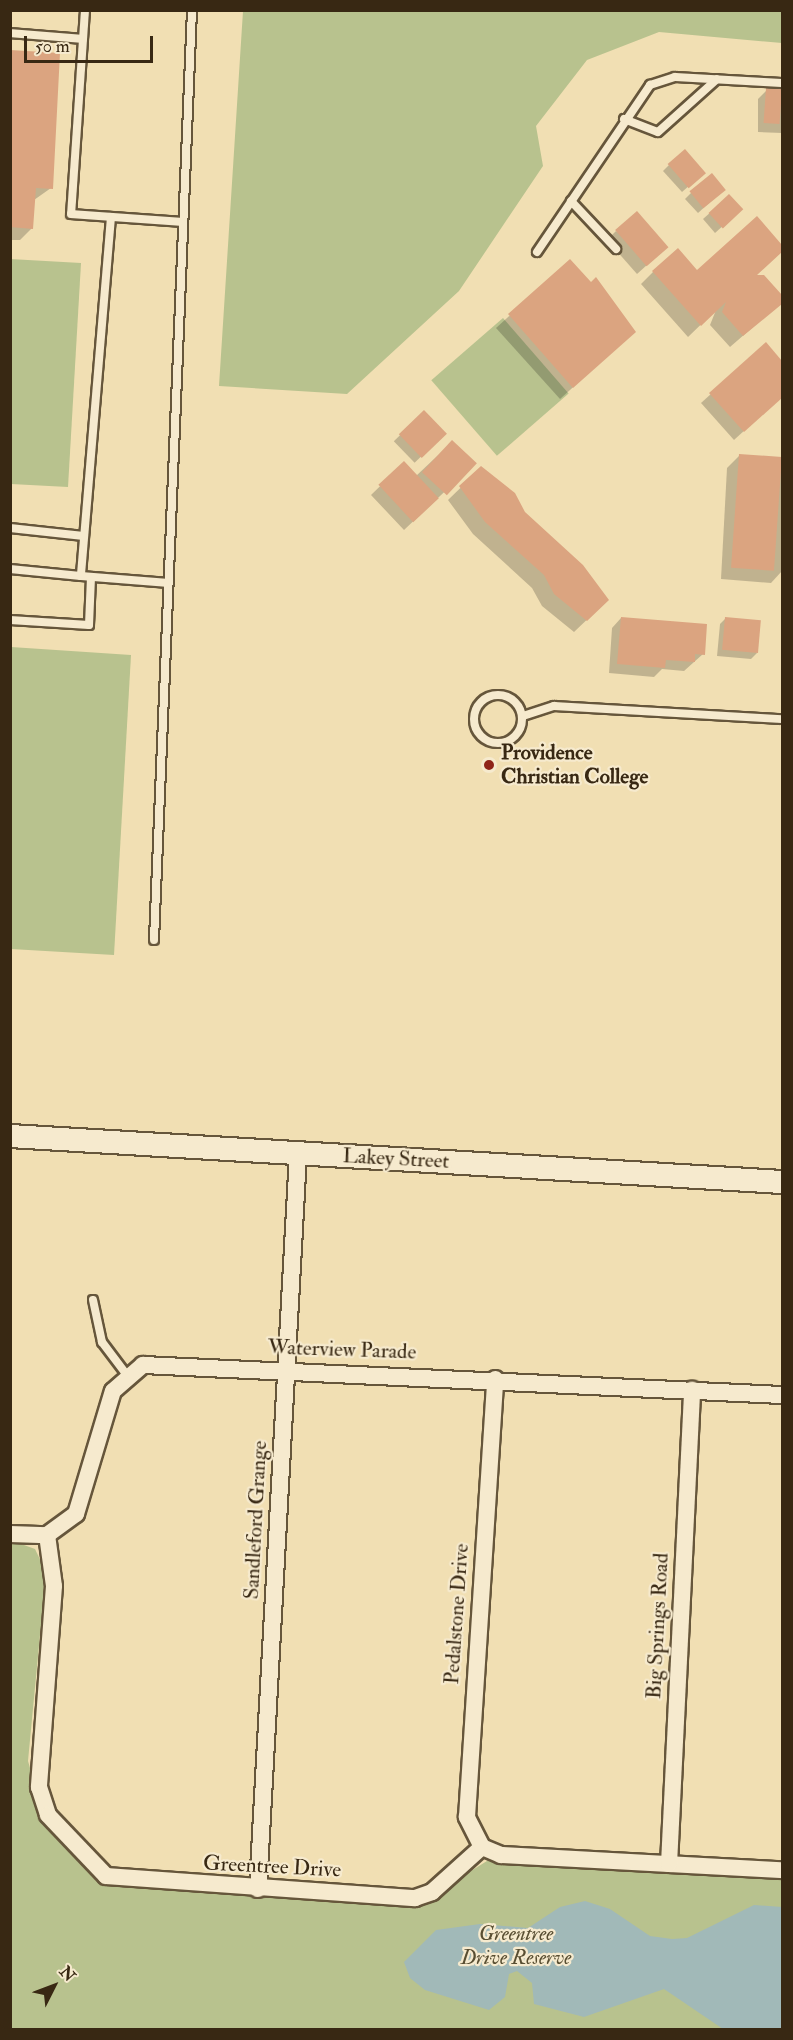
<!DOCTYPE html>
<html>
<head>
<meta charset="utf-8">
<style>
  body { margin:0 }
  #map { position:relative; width:793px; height:2040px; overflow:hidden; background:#f1dfb3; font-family:"IM FELL Double Pica",serif }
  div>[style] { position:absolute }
  .green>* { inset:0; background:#b8c28e; transform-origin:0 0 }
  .water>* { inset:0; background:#a1b9b8 }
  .shadow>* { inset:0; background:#0003; transform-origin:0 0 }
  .building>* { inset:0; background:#dba480; transform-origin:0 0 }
  .roads { filter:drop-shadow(2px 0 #66563b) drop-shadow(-2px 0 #66563b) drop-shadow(0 2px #66563b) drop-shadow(0 -2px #66563b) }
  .lane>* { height:8px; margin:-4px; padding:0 4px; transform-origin:4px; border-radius:4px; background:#f6eace }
  .lane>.ring { margin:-4px; padding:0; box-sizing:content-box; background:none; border:8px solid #f6eace; border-radius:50% }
  .street>* { height:16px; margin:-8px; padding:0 8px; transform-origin:8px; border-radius:8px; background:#f6eace }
  .secondary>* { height:22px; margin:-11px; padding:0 11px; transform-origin:11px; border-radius:11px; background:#f6eace }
  .dots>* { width:16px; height:16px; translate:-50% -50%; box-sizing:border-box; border:3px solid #f6eace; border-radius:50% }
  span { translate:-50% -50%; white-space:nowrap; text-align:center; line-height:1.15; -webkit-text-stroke:4.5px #f6eace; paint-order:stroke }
  .poi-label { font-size:21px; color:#382813; font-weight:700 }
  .left { translate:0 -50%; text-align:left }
  .street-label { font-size:21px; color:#382813 }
  .park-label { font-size:21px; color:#584e32; font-style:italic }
  .frame { position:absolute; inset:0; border:12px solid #382813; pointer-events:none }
  .north { position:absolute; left:24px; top:1956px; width:60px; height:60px; -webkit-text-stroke:4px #f6eace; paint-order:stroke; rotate:48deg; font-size:16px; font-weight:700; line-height:24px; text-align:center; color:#382813 }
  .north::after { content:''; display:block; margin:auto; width:21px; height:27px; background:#382813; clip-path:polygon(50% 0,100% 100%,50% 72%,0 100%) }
  .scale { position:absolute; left:24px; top:36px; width:129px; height:27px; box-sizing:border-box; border:3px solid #382813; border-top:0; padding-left:8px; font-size:18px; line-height:21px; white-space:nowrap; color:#382813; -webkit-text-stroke:4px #f6eace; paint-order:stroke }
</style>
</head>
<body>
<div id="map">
  <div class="green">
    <i style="clip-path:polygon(243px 11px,782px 11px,782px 43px,659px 32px,587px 60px,536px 126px,543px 166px,459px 291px,347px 394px,219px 386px)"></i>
    <i style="clip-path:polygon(10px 259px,81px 263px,68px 487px,11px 484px)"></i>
    <i style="left:503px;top:318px;width:100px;height:95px;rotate:49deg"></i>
    <i style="clip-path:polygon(11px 647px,131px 655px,114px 955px,11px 949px)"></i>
    <i style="clip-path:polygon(10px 1540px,35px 1549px,46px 1572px,28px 1761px,46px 1824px,106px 1884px,418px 1904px,487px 1861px,782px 1878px,782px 2029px,11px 2029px)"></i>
  </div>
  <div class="water">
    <i style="clip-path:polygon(585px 1901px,610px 1909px,650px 1936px,672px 1939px,687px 1938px,754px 1905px,782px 1907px,782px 2029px,723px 2029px,664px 1989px,584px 2017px,534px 2004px,532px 1983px,517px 1971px,509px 1974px,505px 1997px,489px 2010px,425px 1990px,410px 1978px,404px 1962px,436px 1930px,480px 1924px,528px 1928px,560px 1907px)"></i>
  </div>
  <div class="shadow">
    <i style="clip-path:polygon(10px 52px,51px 188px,34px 200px,32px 228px,20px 240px,10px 240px)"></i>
    <i style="clip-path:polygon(767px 90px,782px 90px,782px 133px,758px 132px,758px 99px)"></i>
    <i style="clip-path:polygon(669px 165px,698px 178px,682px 192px,663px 171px)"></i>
    <i style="clip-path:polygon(691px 193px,718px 195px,698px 213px,685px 199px)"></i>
    <i style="clip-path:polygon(729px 196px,735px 215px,715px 233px,703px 219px)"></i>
    <i style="clip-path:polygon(757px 219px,782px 251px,755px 276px,763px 276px,782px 302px,730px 347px,710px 325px,716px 310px,688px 337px,641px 284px,653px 272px,697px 272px)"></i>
    <i style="clip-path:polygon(616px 231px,657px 256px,637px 274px,607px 240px)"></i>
    <i style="clip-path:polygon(570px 261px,621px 344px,560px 399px,496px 328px)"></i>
    <i style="clip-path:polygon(766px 344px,782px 363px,781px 397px,734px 440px,701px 403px)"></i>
    <i style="left:424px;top:412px;width:30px;height:42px;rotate:46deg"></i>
    <i style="clip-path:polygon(452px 442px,475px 463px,404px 530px,371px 495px,404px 463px,416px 476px)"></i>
    <i style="clip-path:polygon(740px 455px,782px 458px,782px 571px,771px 583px,721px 579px,727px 468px)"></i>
    <i style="clip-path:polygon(481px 468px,523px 513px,595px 612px,574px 632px,542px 606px,532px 588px,473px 534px,448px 500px)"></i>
    <i style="clip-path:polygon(621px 618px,703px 654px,684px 671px,662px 669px,654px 677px,609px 673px,612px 628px)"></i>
    <i style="clip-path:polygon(726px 618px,757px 653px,751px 659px,717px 656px,720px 624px)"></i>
  </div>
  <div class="building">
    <i style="clip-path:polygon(10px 50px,60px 53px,53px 189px,36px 188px,33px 229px,10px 227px)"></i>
    <i style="left:766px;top:88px;width:16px;height:35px;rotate:4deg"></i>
    <i style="left:685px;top:149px;width:32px;height:23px;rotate:49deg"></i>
    <i style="left:712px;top:173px;width:22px;height:29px;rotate:51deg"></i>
    <i style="left:729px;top:194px;width:21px;height:28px;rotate:47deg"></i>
    <i style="left:637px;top:211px;width:48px;height:29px;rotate:49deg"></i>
    <i style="clip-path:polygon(757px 216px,782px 245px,782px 252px,757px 275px,764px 275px,782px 295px,782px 304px,743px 336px,722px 312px,726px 302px,701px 326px,652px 271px,678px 248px,697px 270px)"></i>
    <i style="clip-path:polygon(570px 259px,591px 282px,596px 277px,636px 332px,573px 388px,508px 314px)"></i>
    <i style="clip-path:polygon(766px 342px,782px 361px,782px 398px,744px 432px,709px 393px)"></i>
    <i style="left:424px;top:410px;width:33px;height:35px;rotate:46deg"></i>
    <i style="left:452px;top:440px;width:34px;height:44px;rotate:43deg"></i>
    <i style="left:739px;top:454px;width:43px;height:114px;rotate:4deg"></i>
    <i style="left:404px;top:461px;width:51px;height:35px;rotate:47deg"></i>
    <i style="clip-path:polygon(481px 466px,515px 493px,525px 512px,583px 565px,609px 600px,587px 621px,554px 594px,544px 575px,485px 522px,459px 486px)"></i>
    <i style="clip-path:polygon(621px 617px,707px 624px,705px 655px,695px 654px,695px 662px,666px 660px,665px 668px,617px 664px)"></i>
    <i style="left:725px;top:617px;width:36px;height:33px;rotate:5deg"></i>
  </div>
  <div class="roads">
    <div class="lane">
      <i style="left:85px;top:10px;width:204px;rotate:93.9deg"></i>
      <i style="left:71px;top:214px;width:112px;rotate:4.1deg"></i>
      <i style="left:10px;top:33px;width:73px;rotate:4.7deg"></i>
      <i style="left:624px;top:119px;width:36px;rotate:21deg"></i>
      <i style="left:658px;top:132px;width:79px;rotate:-41.9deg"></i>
      <i style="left:571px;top:201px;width:66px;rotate:46.8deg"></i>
      <i style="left:111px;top:217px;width:360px;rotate:94.8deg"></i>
      <i style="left:81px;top:576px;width:88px;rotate:4.5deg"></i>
      <i style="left:537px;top:252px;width:202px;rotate:-55.9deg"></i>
      <i style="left:650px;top:85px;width:26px;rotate:-18deg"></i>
      <i style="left:675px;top:77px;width:107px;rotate:3.2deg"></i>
      <i style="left:10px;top:528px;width:74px;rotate:6.2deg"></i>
      <i style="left:10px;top:569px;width:71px;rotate:5.6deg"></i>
      <i style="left:10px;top:620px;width:79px;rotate:3.6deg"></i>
      <i style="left:89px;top:625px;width:48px;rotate:-87.6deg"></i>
      <i class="ring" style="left:474px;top:695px;width:40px;height:40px"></i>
      <i style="left:523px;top:716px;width:33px;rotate:-18deg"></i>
      <i style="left:554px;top:706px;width:228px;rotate:3.3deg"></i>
      <i style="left:154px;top:940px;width:931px;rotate:-87.66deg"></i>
      <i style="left:93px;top:1300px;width:43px;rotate:77.9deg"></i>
      <i style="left:102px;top:1342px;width:40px;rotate:53deg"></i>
    </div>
    <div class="street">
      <i style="left:10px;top:1534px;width:37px;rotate:2deg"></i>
      <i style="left:47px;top:1535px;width:36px;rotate:-36deg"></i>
      <i style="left:76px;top:1514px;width:128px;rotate:-73.3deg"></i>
      <i style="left:113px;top:1391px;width:40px;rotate:-41deg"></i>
      <i style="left:143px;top:1365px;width:640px;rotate:2.69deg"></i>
      <i style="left:47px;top:1535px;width:51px;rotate:82.2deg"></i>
      <i style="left:54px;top:1586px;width:202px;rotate:94.3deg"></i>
      <i style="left:39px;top:1787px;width:29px;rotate:72deg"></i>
      <i style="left:48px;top:1815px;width:84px;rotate:46.4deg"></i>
      <i style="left:106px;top:1876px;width:310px;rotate:4.1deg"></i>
      <i style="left:415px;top:1898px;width:18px;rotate:-19deg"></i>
      <i style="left:432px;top:1892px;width:67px;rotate:-42deg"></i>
      <i style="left:482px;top:1847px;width:21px;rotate:23deg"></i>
      <i style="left:501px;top:1855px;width:281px;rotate:3.1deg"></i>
      <i style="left:482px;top:1847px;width:34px;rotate:-117deg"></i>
      <i style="left:467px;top:1817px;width:439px;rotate:-86.3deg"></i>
      <i style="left:669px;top:1864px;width:475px;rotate:-87.2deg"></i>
      <i style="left:258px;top:1889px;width:736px;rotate:-86.88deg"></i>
    </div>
    <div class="secondary">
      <i style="left:10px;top:1136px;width:773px;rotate:3.41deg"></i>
    </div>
  </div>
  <div class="dots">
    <i style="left:489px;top:765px;background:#8f2418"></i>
  </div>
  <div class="poi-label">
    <span class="left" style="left:501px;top:765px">Providence<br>Christian College</span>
  </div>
  <div class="street-label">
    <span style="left:396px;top:1159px;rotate:3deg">Lakey Street</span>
    <span style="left:342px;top:1350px;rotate:2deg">Waterview Parade</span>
    <span style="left:256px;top:1520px;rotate:-87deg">Sandleford Grange</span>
    <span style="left:457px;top:1614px;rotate:-86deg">Pedalstone Drive</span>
    <span style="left:658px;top:1626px;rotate:-87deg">Big Springs Road</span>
    <span style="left:272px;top:1867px;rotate:3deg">Greentree Drive</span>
  </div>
  <div class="park-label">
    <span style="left:516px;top:1946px">Greentree<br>Drive Reserve</span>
  </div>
  <div class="frame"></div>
  <div class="north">N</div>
  <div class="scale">50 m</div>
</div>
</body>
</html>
